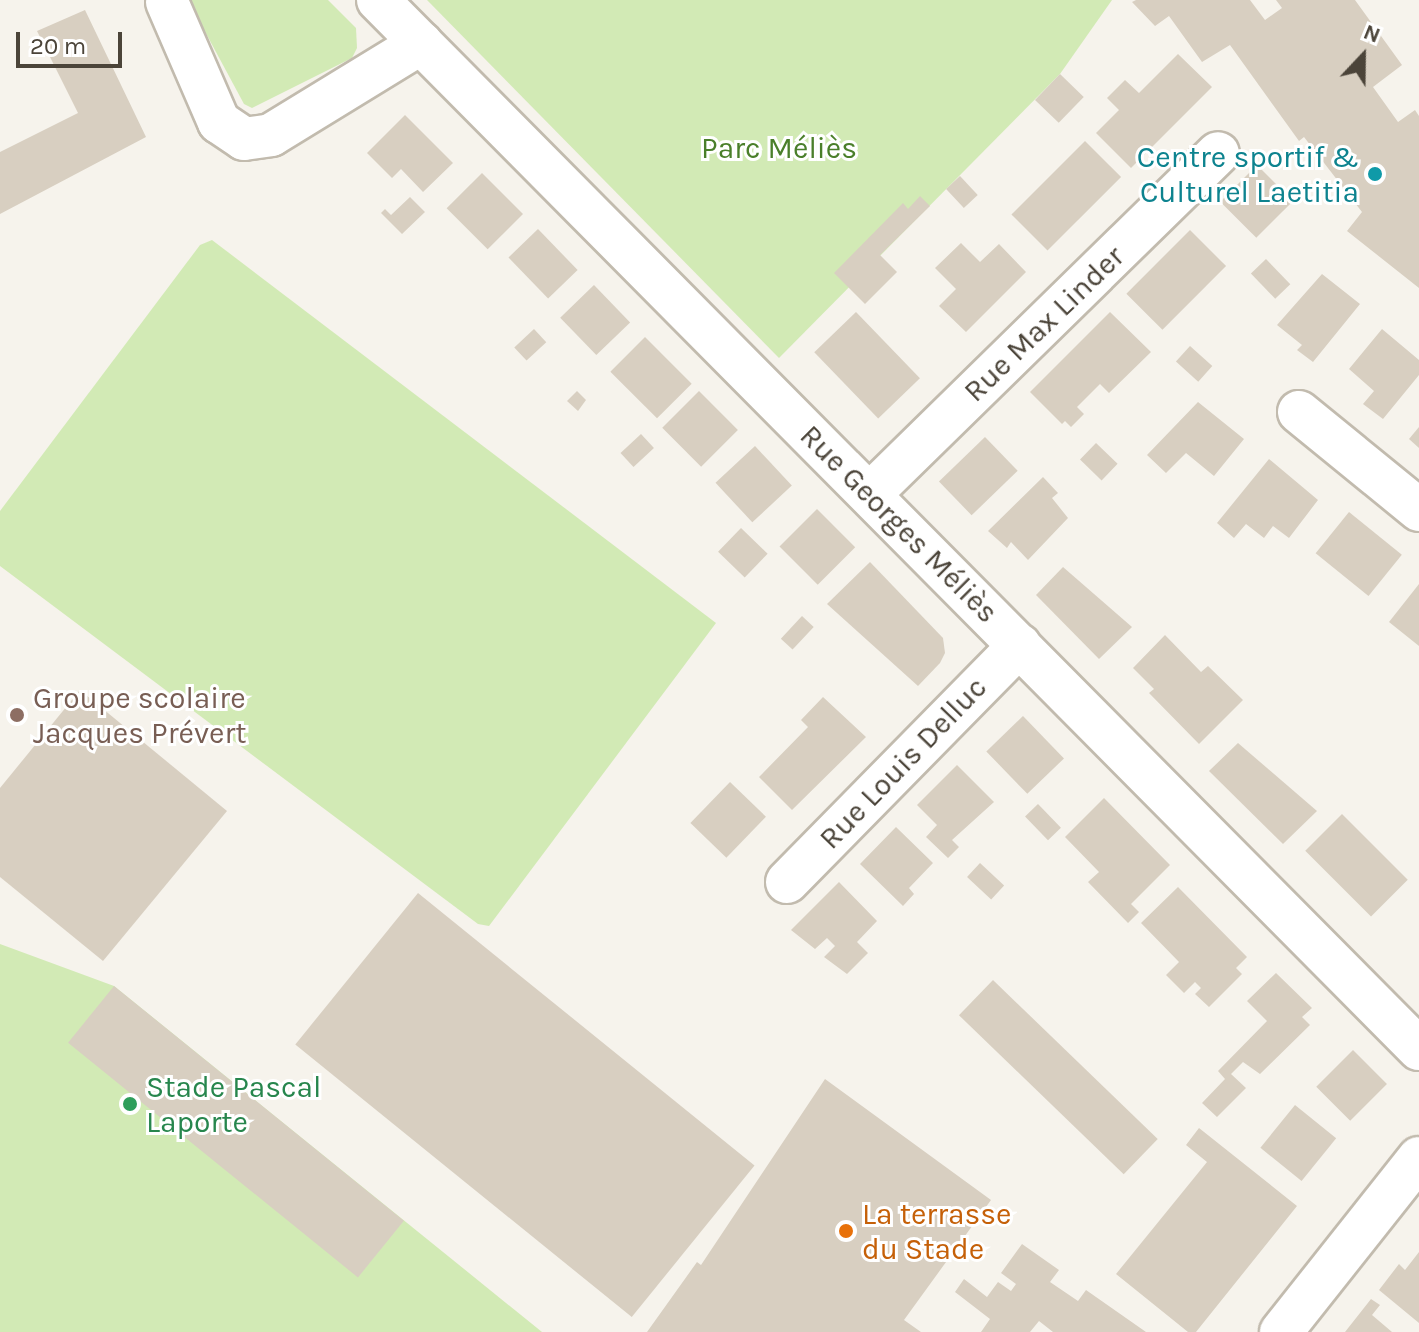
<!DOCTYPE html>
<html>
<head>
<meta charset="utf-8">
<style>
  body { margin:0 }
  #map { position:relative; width:1419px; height:1332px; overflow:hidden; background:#f6f3ec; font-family:Karla,sans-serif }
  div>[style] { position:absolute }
  .green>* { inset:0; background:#d2eab5 }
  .building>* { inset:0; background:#d8cfc1; transform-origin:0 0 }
  .roads { filter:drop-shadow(2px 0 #c2bbae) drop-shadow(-2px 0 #c2bbae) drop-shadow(0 2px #c2bbae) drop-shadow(0 -2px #c2bbae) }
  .street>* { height:42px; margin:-21px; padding:0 21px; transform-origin:21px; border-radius:21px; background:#fff }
  .dots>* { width:22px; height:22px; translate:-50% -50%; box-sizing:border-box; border:4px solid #fff; border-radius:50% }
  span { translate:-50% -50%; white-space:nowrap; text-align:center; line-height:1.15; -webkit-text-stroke:6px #fff; paint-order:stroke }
  .park-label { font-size:30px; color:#4a7f2a }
  .culture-label { font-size:30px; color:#0d838f }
  .right { translate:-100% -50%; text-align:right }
  .street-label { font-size:30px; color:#4b4439 }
  .education-label { font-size:30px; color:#785e54 }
  .left { translate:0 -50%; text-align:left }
  .leisure-label { font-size:30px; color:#27864d }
  .food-label { font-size:30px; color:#c56008 }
  .north { position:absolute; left:1323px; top:16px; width:80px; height:80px; -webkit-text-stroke:6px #fff; paint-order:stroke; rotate:22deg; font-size:22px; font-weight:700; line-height:32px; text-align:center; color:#4b4439 }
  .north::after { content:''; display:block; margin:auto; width:28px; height:36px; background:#4b4439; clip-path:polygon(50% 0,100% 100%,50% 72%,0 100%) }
  .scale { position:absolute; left:16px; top:32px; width:106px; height:36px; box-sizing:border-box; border:4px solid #4b4439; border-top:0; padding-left:10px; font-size:24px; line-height:28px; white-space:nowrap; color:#4b4439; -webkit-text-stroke:6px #fff; paint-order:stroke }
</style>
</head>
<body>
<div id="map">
  <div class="green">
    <i style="clip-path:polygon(188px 0,328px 0,356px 28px,357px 48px,352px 58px,252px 108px,244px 104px)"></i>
    <i style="clip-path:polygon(427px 0,1112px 0,1060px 74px,779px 358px)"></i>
    <i style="clip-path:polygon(212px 240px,716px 623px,489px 926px,478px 924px,0 566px,0 511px,200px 245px)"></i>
    <i style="clip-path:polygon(0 944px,114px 986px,542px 1332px,0 1332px)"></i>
  </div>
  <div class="building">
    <i style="clip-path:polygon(1136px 0,1250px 0,1265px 20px,1282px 8px,1276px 0,1355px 0,1402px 65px,1373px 87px,1398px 122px,1415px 110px,1419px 116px,1419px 288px,1347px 231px,1362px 212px,1304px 137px,1299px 141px,1230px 45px,1202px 62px,1169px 16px,1155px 26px,1132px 2px)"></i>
    <i style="clip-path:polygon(85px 10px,146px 137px,0 214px,0 152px,78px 113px,37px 31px)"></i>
    <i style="clip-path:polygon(1178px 54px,1212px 87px,1131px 168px,1096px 133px,1119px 110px,1107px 98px,1125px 80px,1139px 93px)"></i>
    <i style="left:1060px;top:74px;width:33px;height:36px;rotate:44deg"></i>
    <i style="clip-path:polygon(405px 115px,453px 163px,423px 192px,401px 169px,392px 178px,367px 153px)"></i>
    <i style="left:1085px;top:141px;width:51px;height:104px;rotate:45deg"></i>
    <i style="left:1257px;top:165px;width:51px;height:52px;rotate:45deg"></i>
    <i style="left:482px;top:173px;width:58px;height:50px;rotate:45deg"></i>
    <i style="left:960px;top:176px;width:26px;height:19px;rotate:47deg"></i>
    <i style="clip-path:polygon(920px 196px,930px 206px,880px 255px,897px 272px,865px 304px,834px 273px,903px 203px,908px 209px)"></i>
    <i style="clip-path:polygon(410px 197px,425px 212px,402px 234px,381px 213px,385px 209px,391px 215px)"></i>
    <i style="left:538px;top:229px;width:57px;height:41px;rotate:46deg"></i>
    <i style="left:1190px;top:230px;width:51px;height:90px;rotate:45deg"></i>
    <i style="clip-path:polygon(961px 243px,980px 262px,999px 244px,1026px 272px,966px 332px,939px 306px,956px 289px,935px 268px)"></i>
    <i style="left:1266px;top:259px;width:35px;height:21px;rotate:46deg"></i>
    <i style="clip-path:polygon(1322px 274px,1360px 304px,1313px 362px,1297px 350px,1302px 345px,1277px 325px)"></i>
    <i style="left:594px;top:285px;width:52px;height:47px;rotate:46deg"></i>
    <i style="left:856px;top:312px;width:92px;height:58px;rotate:46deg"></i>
    <i style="clip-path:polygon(1110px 312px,1151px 352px,1109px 393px,1100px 384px,1077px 407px,1084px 414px,1071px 427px,1065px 421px,1062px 424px,1030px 392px)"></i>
    <i style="left:534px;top:329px;width:18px;height:27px;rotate:47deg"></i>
    <i style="clip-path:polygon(1382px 329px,1419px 360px,1419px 375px,1383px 419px,1363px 404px,1374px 391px,1349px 369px)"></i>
    <i style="left:645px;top:337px;width:66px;height:49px;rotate:45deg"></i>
    <i style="left:1190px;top:346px;width:30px;height:21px;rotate:42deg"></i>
    <i style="clip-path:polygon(577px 391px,586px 400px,578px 411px,567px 401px)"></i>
    <i style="left:699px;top:391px;width:55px;height:52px;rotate:45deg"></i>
    <i style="clip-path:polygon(1198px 402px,1244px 439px,1214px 476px,1186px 453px,1166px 473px,1147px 455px)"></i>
    <i style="clip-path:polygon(1419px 427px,1419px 448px,1409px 439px)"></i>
    <i style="left:641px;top:434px;width:19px;height:28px;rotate:47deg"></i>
    <i style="left:985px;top:437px;width:47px;height:64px;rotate:46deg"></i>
    <i style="left:1096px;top:443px;width:30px;height:23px;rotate:44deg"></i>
    <i style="left:755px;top:446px;width:54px;height:54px;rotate:47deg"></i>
    <i style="clip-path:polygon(1269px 459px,1318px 500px,1289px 538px,1273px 526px,1264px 538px,1246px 524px,1234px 538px,1217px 523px)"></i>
    <i style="clip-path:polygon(1043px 477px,1058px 493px,1052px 498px,1068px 518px,1028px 560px,1011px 542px,1007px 548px,988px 531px)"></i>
    <i style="left:817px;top:509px;width:54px;height:53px;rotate:45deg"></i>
    <i style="left:1349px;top:512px;width:68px;height:53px;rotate:39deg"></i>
    <i style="left:741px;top:528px;width:37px;height:33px;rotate:44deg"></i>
    <i style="clip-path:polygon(870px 562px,943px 638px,945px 653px,940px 663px,918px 686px,827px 604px)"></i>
    <i style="clip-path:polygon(1063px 567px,1132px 627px,1099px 659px,1036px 595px)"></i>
    <i style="clip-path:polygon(1419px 584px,1419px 646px,1389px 622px)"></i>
    <i style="left:802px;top:616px;width:16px;height:31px;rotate:43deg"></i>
    <i style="clip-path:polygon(1165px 635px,1201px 672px,1208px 666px,1243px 700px,1199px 744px,1149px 693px,1154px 689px,1133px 668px)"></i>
    <i style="clip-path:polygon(80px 690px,227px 811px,103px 961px,0 877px,0 788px)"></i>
    <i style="clip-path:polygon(823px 697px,866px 737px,792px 810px,759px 777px,808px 727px,801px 720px)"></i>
    <i style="left:1023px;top:716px;width:59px;height:51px;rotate:46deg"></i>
    <i style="clip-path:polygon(1238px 743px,1317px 811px,1283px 844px,1209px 771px)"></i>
    <i style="clip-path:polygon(957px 765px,994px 802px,952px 840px,959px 847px,948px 858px,926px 837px,937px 825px,917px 805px)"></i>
    <i style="left:730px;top:782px;width:50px;height:57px;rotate:44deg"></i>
    <i style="clip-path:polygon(1104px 798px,1170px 865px,1131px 904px,1139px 912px,1128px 923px,1088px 882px,1099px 872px,1065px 837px)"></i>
    <i style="left:1038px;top:804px;width:33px;height:18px;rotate:46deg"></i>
    <i style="left:1342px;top:814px;width:93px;height:52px;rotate:45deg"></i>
    <i style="clip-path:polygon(896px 827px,933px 863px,909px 888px,914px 894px,903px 906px,860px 864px)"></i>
    <i style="left:980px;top:863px;width:33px;height:19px;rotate:43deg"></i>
    <i style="clip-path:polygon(839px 882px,877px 921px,857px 942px,868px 953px,847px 974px,824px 957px,835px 946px,827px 938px,815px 949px,791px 930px)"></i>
    <i style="clip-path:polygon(1178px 887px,1247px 957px,1236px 968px,1242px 974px,1209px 1007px,1195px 994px,1201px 988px,1195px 982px,1184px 993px,1166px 975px,1179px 962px,1141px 923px)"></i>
    <i style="left:418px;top:893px;width:433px;height:195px;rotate:39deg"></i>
    <i style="clip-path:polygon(1276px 973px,1312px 1008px,1302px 1017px,1310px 1025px,1260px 1074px,1243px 1062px,1231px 1074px,1246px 1088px,1217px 1117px,1202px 1103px,1225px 1079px,1218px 1071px,1267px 1021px,1247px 1001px)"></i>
    <i style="left:993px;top:980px;width:229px;height:49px;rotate:44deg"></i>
    <i style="left:114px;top:986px;width:373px;height:73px;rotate:39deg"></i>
    <i style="left:1353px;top:1050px;width:48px;height:52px;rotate:45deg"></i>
    <i style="clip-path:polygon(825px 1079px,991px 1200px,904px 1320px,921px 1332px,647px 1332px,697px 1262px,701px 1265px)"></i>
    <i style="left:1295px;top:1105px;width:53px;height:55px;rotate:39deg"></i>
    <i style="clip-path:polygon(1199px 1128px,1297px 1206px,1196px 1332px,1188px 1332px,1116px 1274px,1207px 1162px,1186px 1145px)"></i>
    <i style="clip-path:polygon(1022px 1244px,1059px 1270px,1050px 1282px,1078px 1301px,1086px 1290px,1146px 1332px,1053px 1332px,1039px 1321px,1030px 1332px,981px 1332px,990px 1319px,955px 1292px,964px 1279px,987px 1297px,998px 1282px,1011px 1291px,1016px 1284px,1001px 1273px)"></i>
    <i style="clip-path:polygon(1419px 1252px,1419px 1323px,1379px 1290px,1399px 1264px,1405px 1270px)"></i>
    <i style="clip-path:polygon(1371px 1299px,1380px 1305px,1372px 1315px,1392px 1332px,1345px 1332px)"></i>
  </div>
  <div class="roads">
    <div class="street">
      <i style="left:378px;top:0;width:1478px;rotate:45.22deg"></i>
      <i style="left:167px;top:2px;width:131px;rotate:66.6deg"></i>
      <i style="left:219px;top:122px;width:30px;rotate:34deg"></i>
      <i style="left:244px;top:139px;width:27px;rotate:-8deg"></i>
      <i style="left:271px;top:135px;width:176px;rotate:-31.5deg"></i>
      <i style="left:1299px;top:412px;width:155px;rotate:39.2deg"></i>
      <i style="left:870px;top:494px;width:487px;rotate:-44.4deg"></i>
      <i style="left:787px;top:882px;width:332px;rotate:-45.5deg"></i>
      <i style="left:1281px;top:1332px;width:222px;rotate:-51.6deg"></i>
    </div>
  </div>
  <div class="dots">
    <i style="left:1375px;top:174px;background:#0f9aa8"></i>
    <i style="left:17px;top:715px;background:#8d6e63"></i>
    <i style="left:130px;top:1104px;background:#2e9e5b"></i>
    <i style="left:846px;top:1231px;background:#e8710a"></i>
  </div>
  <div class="park-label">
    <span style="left:779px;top:148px">Parc Méliès</span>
  </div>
  <div class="culture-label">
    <span class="right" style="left:1359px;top:174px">Centre sportif &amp;<br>Culturel Laetitia</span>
  </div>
  <div class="street-label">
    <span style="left:1044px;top:324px;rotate:-44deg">Rue Max Linder</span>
    <span style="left:899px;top:524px;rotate:45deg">Rue Georges Méliès</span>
    <span style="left:903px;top:763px;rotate:-46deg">Rue Louis Delluc</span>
  </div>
  <div class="education-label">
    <span class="left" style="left:33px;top:715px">Groupe scolaire<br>Jacques Prévert</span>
  </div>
  <div class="leisure-label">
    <span class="left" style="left:146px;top:1104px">Stade Pascal<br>Laporte</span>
  </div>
  <div class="food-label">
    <span class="left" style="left:862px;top:1231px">La terrasse<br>du Stade</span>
  </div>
  <div class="north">N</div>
  <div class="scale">20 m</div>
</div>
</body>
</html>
